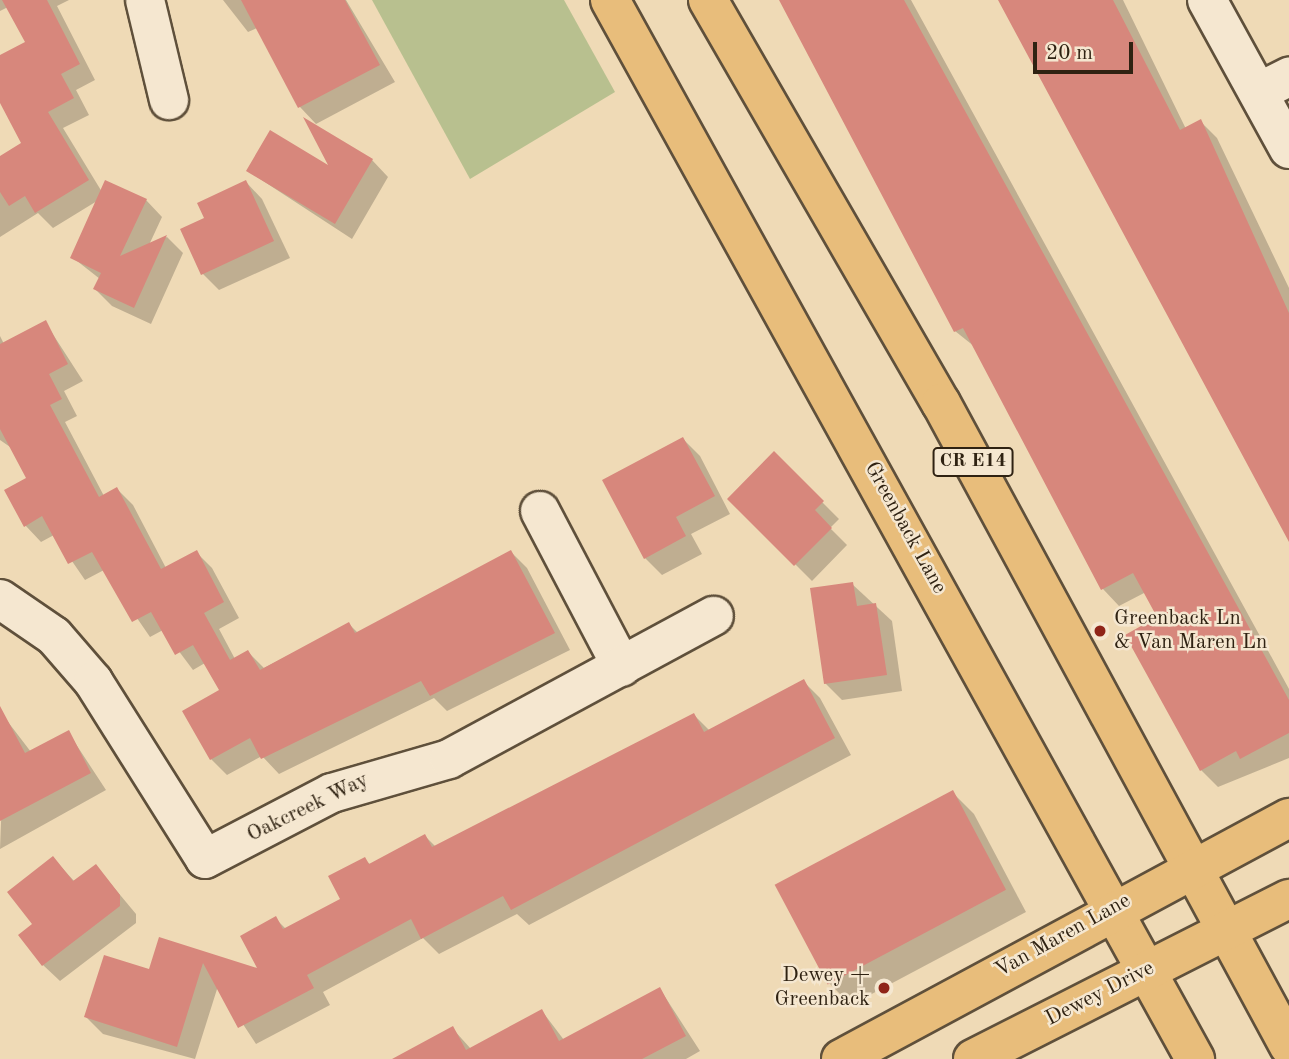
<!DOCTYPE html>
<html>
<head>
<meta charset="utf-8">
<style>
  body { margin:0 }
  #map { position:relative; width:1289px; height:1059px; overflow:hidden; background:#efdab6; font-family:"Old Standard TT",serif }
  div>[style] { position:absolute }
  .green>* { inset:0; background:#b8c08f }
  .shadow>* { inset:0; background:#0003 }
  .building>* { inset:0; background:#d7877c; transform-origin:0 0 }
  .roads { filter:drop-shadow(2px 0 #5f503b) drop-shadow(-2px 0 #5f503b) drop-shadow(0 2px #5f503b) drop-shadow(0 -2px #5f503b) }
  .minor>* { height:38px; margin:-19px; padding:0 19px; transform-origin:19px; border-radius:19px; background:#f5e7d0 }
  .major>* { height:38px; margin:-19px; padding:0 19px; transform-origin:19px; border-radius:19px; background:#e8bd7b }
  .dots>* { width:19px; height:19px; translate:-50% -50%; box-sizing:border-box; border:4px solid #f5e7d0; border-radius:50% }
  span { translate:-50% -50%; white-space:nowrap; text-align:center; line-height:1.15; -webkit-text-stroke:5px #f5e7d0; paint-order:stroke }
  .shield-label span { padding:2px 5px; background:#f5e7d0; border:2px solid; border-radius:5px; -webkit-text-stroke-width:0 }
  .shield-label { font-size:19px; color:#2f2212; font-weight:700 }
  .street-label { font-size:21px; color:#2f2212 }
  .poi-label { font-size:21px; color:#2f2212 }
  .left { translate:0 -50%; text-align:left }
  .right { translate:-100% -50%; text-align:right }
  .scale { position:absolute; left:1033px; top:42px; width:100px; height:32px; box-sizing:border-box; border:4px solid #2f2212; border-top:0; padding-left:9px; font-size:21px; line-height:24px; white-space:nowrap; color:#2f2212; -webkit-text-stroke:5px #f5e7d0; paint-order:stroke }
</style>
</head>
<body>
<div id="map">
  <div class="green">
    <i style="clip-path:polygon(372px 0,564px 0,615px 92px,470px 179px)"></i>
  </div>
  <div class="shadow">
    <i style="clip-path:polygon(0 0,69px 0,57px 6px,95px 80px,76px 90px,89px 115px,63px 128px,102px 192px,146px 200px,162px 217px,149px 245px,167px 237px,183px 253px,151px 324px,112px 306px,95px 289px,100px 279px,72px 257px,97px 201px,53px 228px,38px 213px,0 237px,0 158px,23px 144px,0 99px,0 57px,27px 43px,8px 7px,0 11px)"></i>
    <i style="clip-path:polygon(223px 0,346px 0,395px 82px,316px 124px,300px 107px,257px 28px,248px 32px)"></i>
    <i style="clip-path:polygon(782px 0,911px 0,1289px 689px,1289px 758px,1218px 787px,1201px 770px,1159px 618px,1146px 592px,1119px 606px,1103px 589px,975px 347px,955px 331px)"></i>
    <i style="clip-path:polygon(1001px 0,1123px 0,1186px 129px,1201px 122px,1217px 138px,1289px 288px,1289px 535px)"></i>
    <i style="clip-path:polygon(372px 160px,388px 177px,352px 239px,248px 171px,332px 169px)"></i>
    <i style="clip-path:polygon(246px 182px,262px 199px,290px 258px,219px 290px,203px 274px,207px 219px)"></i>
    <i style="clip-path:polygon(45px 322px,83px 381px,64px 391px,77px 416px,65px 422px,104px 496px,117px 489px,133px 505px,166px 568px,196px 552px,212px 568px,239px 618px,219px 629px,235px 659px,248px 652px,264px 668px,349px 624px,358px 633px,511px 552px,527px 568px,570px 650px,447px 711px,434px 698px,279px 774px,262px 756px,227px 775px,211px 759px,221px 691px,205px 663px,193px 670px,163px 630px,150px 637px,104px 570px,85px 580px,54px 535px,41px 542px,25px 525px,29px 479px,13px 449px,0 440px,0 336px,4px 344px)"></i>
    <i style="clip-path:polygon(683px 439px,700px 456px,730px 514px,691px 534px,702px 554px,662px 575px,645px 558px)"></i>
    <i style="clip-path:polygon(774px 454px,839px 519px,830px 528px,847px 545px,812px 581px,730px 499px)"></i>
    <i style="clip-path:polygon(852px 584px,892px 621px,902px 691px,842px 700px,825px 683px)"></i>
    <i style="clip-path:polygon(803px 681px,820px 698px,851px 755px,529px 925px,517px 914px,439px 954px,423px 938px,323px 992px,330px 1005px,256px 1044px,218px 986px,195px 1059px,103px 1034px,86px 1017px,150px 971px,160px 939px,260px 971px,276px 919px,286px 929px,342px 899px,364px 859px,371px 865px,425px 836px,436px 847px,694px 715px,710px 731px)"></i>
    <i style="clip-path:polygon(5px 718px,31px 752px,68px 732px,106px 790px,0 849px)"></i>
    <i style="clip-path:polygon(953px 793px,974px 814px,1026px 912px,851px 1005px,829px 983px)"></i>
    <i style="clip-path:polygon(53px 858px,75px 882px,96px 866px,136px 914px,136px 923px,60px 981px,43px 965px,35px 925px)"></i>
    <i style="clip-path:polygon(660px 989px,700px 1051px,686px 1059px,423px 1059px,453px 1029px,471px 1049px,542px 1011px,564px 1040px)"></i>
  </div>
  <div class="building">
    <i style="clip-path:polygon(2px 0,47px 0,80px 64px,61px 74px,74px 98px,48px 112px,89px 180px,35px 213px,25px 196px,9px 206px,0 192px,0 156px,21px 143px,0 103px,0 55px,25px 42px)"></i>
    <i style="clip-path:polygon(241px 0,345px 0,380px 65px,298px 108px)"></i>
    <i style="clip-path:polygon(779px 0,904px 0,1289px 700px,1289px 733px,1240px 759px,1236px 751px,1200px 771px,1125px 635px,1157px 617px,1133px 573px,1101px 590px,963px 328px,954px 332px)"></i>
    <i style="clip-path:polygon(998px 0,1113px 0,1180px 130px,1201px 119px,1289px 313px,1289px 542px)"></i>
    <i style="clip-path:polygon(303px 117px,373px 159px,335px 224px,246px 171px,270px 130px,328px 165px)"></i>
    <i style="clip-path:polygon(105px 180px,147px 199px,120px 256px,167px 235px,134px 308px,93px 289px,101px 273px,70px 258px)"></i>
    <i style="clip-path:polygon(246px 180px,274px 241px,201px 275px,180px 229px,204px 218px,197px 203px)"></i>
    <i style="clip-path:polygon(46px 320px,68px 364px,49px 374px,62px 399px,50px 405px,99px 497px,117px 487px,161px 569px,197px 550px,224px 602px,204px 613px,230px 660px,248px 650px,260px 670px,349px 622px,355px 633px,511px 550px,555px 633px,430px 696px,421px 681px,261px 759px,250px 738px,210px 760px,182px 711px,219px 690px,193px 645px,175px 655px,151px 612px,132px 622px,92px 552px,68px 564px,42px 516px,24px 527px,4px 490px,26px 478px,0 429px,0 344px)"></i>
    <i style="clip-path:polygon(683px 437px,715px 496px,676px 517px,686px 536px,644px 559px,602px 480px)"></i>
    <i style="clip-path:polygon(774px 451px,824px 501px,815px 510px,832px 528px,794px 566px,727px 499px)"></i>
    <i style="clip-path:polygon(853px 582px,857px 606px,876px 603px,887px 675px,824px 684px,810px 588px)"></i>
    <i style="clip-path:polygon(804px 679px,835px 738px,511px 910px,503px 896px,421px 939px,411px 919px,307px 975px,314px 988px,238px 1028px,203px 963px,177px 1047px,84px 1017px,104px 955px,149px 969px,159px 937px,257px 968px,240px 936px,276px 916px,283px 929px,340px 899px,328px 876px,365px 857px,369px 864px,425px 834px,432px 847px,694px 713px,704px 732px)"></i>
    <i style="clip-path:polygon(0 706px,25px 753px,69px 730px,91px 773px,0 821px)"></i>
    <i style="left:953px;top:790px;width:113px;height:202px;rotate:62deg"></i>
    <i style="clip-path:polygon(53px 856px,73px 881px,96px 864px,120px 895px,120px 906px,42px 966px,18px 935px,32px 924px,7px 892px)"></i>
    <i style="clip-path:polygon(660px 987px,686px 1036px,642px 1059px,392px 1059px,453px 1026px,466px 1050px,542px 1009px,559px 1041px)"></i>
  </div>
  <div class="roads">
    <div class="minor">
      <i style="left:145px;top:0;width:103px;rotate:76.5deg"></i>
      <i style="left:1207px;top:0;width:170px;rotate:61.2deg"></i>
      <i style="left:1259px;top:92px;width:34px;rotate:-27deg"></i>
      <i style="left:540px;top:511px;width:176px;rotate:62.3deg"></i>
      <i style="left:0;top:599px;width:65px;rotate:34.4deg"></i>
      <i style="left:54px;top:636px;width:60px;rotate:49.1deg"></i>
      <i style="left:93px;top:681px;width:210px;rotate:57.8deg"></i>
      <i style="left:205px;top:859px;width:143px;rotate:-27.5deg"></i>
      <i style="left:332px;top:793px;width:122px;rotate:-16.2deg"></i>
      <i style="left:449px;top:759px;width:301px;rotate:-28.4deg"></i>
    </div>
    <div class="major">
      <i style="left:610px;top:0;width:1210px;rotate:61.08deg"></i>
      <i style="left:708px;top:0;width:466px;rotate:60deg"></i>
      <i style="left:941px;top:403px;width:731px;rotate:61.58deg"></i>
      <i style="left:841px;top:1059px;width:509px;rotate:-28.28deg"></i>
      <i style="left:973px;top:1059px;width:354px;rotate:-26.9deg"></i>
    </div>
  </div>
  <div class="dots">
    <i style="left:1100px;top:631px;background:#8f2418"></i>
    <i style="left:884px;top:988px;background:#8f2418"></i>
  </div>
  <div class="shield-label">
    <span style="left:973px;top:462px">CR E14</span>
  </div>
  <div class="street-label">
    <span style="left:905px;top:528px;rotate:61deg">Greenback Lane</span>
    <span style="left:308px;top:808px;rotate:-26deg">Oakcreek Way</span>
    <span style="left:1063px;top:936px;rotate:-29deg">Van Maren Lane</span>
    <span style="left:1100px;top:994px;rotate:-27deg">Dewey Drive</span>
  </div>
  <div class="poi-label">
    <span class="left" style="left:1114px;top:631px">Greenback Ln<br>&amp; Van Maren Ln</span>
    <span class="right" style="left:870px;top:988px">Dewey +<br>Greenback</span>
  </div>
  <div class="scale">20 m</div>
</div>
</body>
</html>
